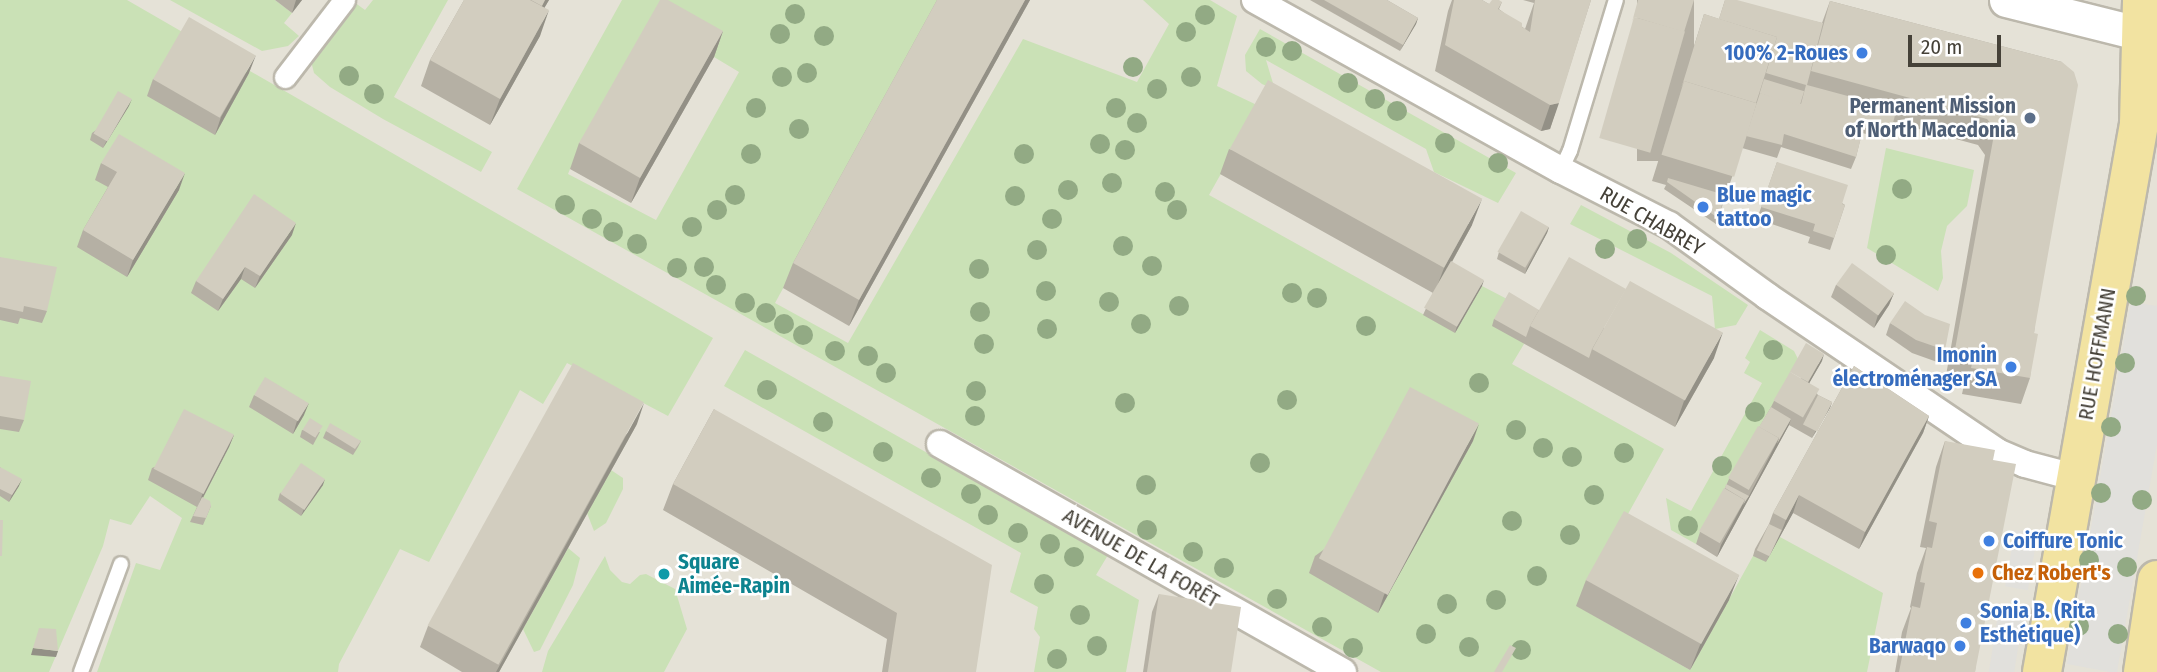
<!DOCTYPE html>
<html>
<head>
<meta charset="utf-8">
<style>
  body { margin:0 }
  #map { position:relative; width:2157px; height:672px; overflow:hidden; background:#f2f0e8; font-family:"Fira Sans Condensed",sans-serif }
  div>[style] { position:absolute }
  .residential>* { inset:0; background:#e5e2d7; transform-origin:0 0 }
  .green>* { inset:0; background:#cae1b6 }
  .parking>* { inset:0; background:#e1e0dc; transform-origin:0 0 }
  .roads { filter:drop-shadow(2px 0 #bcb8ac) drop-shadow(-2px 0 #bcb8ac) drop-shadow(0 2px #bcb8ac) drop-shadow(0 -2px #bcb8ac) }
  .service>* { height:14px; margin:-7px; padding:0 7px; transform-origin:7px; border-radius:7px; background:#fff }
  .pedestrian>* { height:21px; margin:-10.5px; padding:0 10.5px; transform-origin:10.5px; border-radius:10.5px; background:#fff }
  .minor>* { height:26px; margin:-13px; padding:0 13px; transform-origin:13px; border-radius:13px; background:#fff }
  .tertiary>* { height:33px; margin:-16.5px; padding:0 16.5px; transform-origin:16.5px; border-radius:16.5px; background:#fff }
  .primary>* { height:38px; margin:-19px; padding:0 19px; transform-origin:19px; border-radius:19px; background:#f2e3a1 }
  .trees>* { width:20px; height:20px; margin:-10px; border-radius:50%; background:#92aa84 }
  .wall>* { inset:0; background:#b5b0a4; transform-origin:0 0 }
  .shaded-wall>* { inset:0; background:#939086 }
  .building>* { inset:0; background:#d2cdbf; transform-origin:0 0 }
  .dots>* { width:19px; height:19px; translate:-50% -50%; box-sizing:border-box; border:4px solid #fff; border-radius:50% }
  span { translate:-50% -50%; white-space:nowrap; text-align:center; line-height:1.15; -webkit-text-stroke:5px #fff; paint-order:stroke }
  .shop-label { font-size:21px; color:#366cbe; font-weight:700 }
  .right { translate:-100% -50%; text-align:right }
  .left { translate:0 -50%; text-align:left }
  .service-label { font-size:21px; color:#4e5e75; font-weight:700 }
  .street-label { font-size:21px; color:#454138 }
  .culture-label { font-size:21px; color:#0d838f; font-weight:700 }
  .food-label { font-size:21px; color:#c56008; font-weight:700 }
  .scale { position:absolute; left:1908px; top:35px; width:93px; height:32px; box-sizing:border-box; border:4px solid #454138; border-top:0; padding-left:9px; font-size:21px; line-height:24px; white-space:nowrap; color:#454138; -webkit-text-stroke:5px #fff; paint-order:stroke }
</style>
</head>
<body>
<div id="map">
  <div class="residential">
    <i style="left:0;top:0;width:2157px;height:672px"></i>
  </div>
  <div class="green">
    <i style="clip-path:polygon(0 0,127px 0,713px 338px,668px 416px,567px 363px,543px 404px,520px 390px,429px 562px,400px 549px,339px 664px,338px 672px,97px 672px,136px 563px,160px 570px,182px 518px,150px 496px,131px 525px,110px 519px,103px 546px,49px 672px,0 672px)"></i>
    <i style="clip-path:polygon(170px 0,275px 0,292px 13px,284px 23px,299px 36px,288px 46px,262px 51px)"></i>
    <i style="clip-path:polygon(373px 0,448px 0,394px 97px,492px 152px,481px 172px,383px 119px,330px 87px,314px 73px,310px 57px,354px 2px,365px 10px)"></i>
    <i style="clip-path:polygon(evenodd,622px 0,942px 0,775px 303px,848px 343px,1023px 39px,1137px 82px,1169px 24px,1143px 0,1210px 0,1237px 16px,1217px 86px,1259px 106px,1209px 195px,1455px 332px,1482px 286px,1507px 299px,1524px 344px,1512px 364px,1664px 449px,1577px 606px,1690px 670px,1753px 556px,1780px 537px,1883px 593px,1867px 672px,1381px 672px,517px 189px,622px 0,714px 57px,739px 72px,656px 220px,568px 174px,570px 169px,714px 57px)"></i>
    <i style="clip-path:polygon(1260px 29px,1516px 173px,1498px 203px,1434px 172px,1426px 149px,1266px 60px,1275px 90px,1262px 84px,1246px 71px,1245px 55px)"></i>
    <i style="clip-path:polygon(1886px 148px,1974px 170px,1967px 206px,1947px 226px,1941px 251px,1943px 278px,1938px 291px,1867px 248px)"></i>
    <i style="clip-path:polygon(1581px 205px,1671px 253px,1748px 305px,1736px 325px,1715px 329px,1712px 296px,1570px 224px)"></i>
    <i style="clip-path:polygon(1760px 330px,1794px 351px,1798px 359px,1696px 544px,1671px 530px,1666px 498px,1691px 511px,1762px 383px,1744px 373px,1750px 362px,1745px 358px)"></i>
    <i style="clip-path:polygon(745px 350px,1108px 555px,1096px 575px,1139px 600px,1126px 672px,1034px 672px,1040px 637px,1034px 629px,1038px 607px,1010px 592px,1021px 553px,724px 386px)"></i>
    <i style="clip-path:polygon(611px 470px,623px 478px,623px 489px,606px 523px,594px 531px,587px 513px)"></i>
    <i style="clip-path:polygon(568px 548px,580px 558px,573px 585px,540px 650px,534px 652px,523px 629px)"></i>
    <i style="clip-path:polygon(605px 556px,610px 570px,622px 582px,630px 584px,640px 575px,646px 574px,675px 589px,687px 629px,664px 672px,542px 672px,548px 651px)"></i>
  </div>
  <div class="parking">
    <i style="clip-path:polygon(2131px 302px,2157px 306px,2157px 444px,2117px 672px,2110px 672px,2067px 664px)"></i>
    <i style="left:2015px;top:530px;width:23px;height:57px;rotate:10deg"></i>
    <i style="left:1999px;top:608px;width:25px;height:65px;rotate:9deg"></i>
  </div>
  <div class="roads">
    <div class="service">
      <i style="left:1561px;top:170px;width:21px;rotate:-65deg"></i>
      <i style="left:1570px;top:151px;width:158px;rotate:-73.1deg"></i>
      <i style="left:81px;top:672px;width:115px;rotate:-69.7deg"></i>
    </div>
    <div class="pedestrian">
      <i style="left:285px;top:77px;width:97px;rotate:-52.5deg"></i>
    </div>
    <div class="minor">
      <i style="left:1255px;top:0;width:350px;rotate:29.1deg"></i>
      <i style="left:1561px;top:170px;width:121px;rotate:27deg"></i>
      <i style="left:1669px;top:225px;width:121px;rotate:35.9deg"></i>
      <i style="left:1767px;top:296px;width:278px;rotate:34.1deg"></i>
      <i style="left:1997px;top:452px;width:30px;rotate:23deg"></i>
      <i style="left:2025px;top:464px;width:51px;rotate:14.9deg"></i>
      <i style="left:940px;top:444px;width:463px;rotate:29.5deg"></i>
    </div>
    <div class="tertiary">
      <i style="left:2006px;top:0;width:139px;rotate:14.1deg"></i>
    </div>
    <div class="primary">
      <i style="left:2042px;top:672px;width:557px;rotate:-79.96deg"></i>
      <i style="left:2139px;top:124px;width:124px;rotate:-88.6deg"></i>
      <i style="left:2143px;top:672px;width:93px;rotate:-81.3deg"></i>
    </div>
  </div>
  <div class="trees">
    <i style="left:795px;top:14px"></i>
    <i style="left:1205px;top:15px"></i>
    <i style="left:1186px;top:32px"></i>
    <i style="left:780px;top:34px"></i>
    <i style="left:824px;top:36px"></i>
    <i style="left:1266px;top:47px"></i>
    <i style="left:1292px;top:51px"></i>
    <i style="left:1133px;top:67px"></i>
    <i style="left:807px;top:73px"></i>
    <i style="left:349px;top:76px"></i>
    <i style="left:782px;top:77px"></i>
    <i style="left:1191px;top:77px"></i>
    <i style="left:1348px;top:83px"></i>
    <i style="left:1157px;top:89px"></i>
    <i style="left:374px;top:94px"></i>
    <i style="left:1375px;top:99px"></i>
    <i style="left:756px;top:108px"></i>
    <i style="left:1116px;top:108px"></i>
    <i style="left:1397px;top:111px"></i>
    <i style="left:1137px;top:123px"></i>
    <i style="left:799px;top:129px"></i>
    <i style="left:1445px;top:143px"></i>
    <i style="left:1100px;top:144px"></i>
    <i style="left:1125px;top:150px"></i>
    <i style="left:751px;top:154px"></i>
    <i style="left:1024px;top:154px"></i>
    <i style="left:1498px;top:163px"></i>
    <i style="left:1112px;top:183px"></i>
    <i style="left:1902px;top:189px"></i>
    <i style="left:1068px;top:190px"></i>
    <i style="left:1165px;top:192px"></i>
    <i style="left:735px;top:195px"></i>
    <i style="left:1015px;top:196px"></i>
    <i style="left:565px;top:205px"></i>
    <i style="left:717px;top:210px"></i>
    <i style="left:1177px;top:210px"></i>
    <i style="left:592px;top:219px"></i>
    <i style="left:1052px;top:219px"></i>
    <i style="left:692px;top:227px"></i>
    <i style="left:613px;top:232px"></i>
    <i style="left:1637px;top:239px"></i>
    <i style="left:637px;top:244px"></i>
    <i style="left:1123px;top:246px"></i>
    <i style="left:1605px;top:249px"></i>
    <i style="left:1037px;top:250px"></i>
    <i style="left:1886px;top:255px"></i>
    <i style="left:1152px;top:266px"></i>
    <i style="left:704px;top:267px"></i>
    <i style="left:677px;top:268px"></i>
    <i style="left:979px;top:269px"></i>
    <i style="left:716px;top:285px"></i>
    <i style="left:1046px;top:291px"></i>
    <i style="left:1292px;top:293px"></i>
    <i style="left:2136px;top:296px"></i>
    <i style="left:1317px;top:298px"></i>
    <i style="left:1109px;top:302px"></i>
    <i style="left:745px;top:303px"></i>
    <i style="left:1179px;top:306px"></i>
    <i style="left:980px;top:312px"></i>
    <i style="left:766px;top:313px"></i>
    <i style="left:784px;top:324px"></i>
    <i style="left:1141px;top:324px"></i>
    <i style="left:1366px;top:326px"></i>
    <i style="left:1047px;top:329px"></i>
    <i style="left:803px;top:335px"></i>
    <i style="left:984px;top:344px"></i>
    <i style="left:1773px;top:350px"></i>
    <i style="left:835px;top:351px"></i>
    <i style="left:868px;top:356px"></i>
    <i style="left:2125px;top:363px"></i>
    <i style="left:886px;top:373px"></i>
    <i style="left:1479px;top:383px"></i>
    <i style="left:767px;top:390px"></i>
    <i style="left:976px;top:391px"></i>
    <i style="left:1287px;top:400px"></i>
    <i style="left:1125px;top:403px"></i>
    <i style="left:1755px;top:412px"></i>
    <i style="left:975px;top:416px"></i>
    <i style="left:823px;top:422px"></i>
    <i style="left:2111px;top:427px"></i>
    <i style="left:1516px;top:430px"></i>
    <i style="left:1543px;top:448px"></i>
    <i style="left:883px;top:452px"></i>
    <i style="left:1624px;top:453px"></i>
    <i style="left:1572px;top:457px"></i>
    <i style="left:1260px;top:463px"></i>
    <i style="left:1722px;top:466px"></i>
    <i style="left:931px;top:478px"></i>
    <i style="left:1146px;top:485px"></i>
    <i style="left:2101px;top:493px"></i>
    <i style="left:971px;top:494px"></i>
    <i style="left:1594px;top:495px"></i>
    <i style="left:2142px;top:500px"></i>
    <i style="left:988px;top:515px"></i>
    <i style="left:1512px;top:521px"></i>
    <i style="left:1688px;top:526px"></i>
    <i style="left:1147px;top:530px"></i>
    <i style="left:1018px;top:533px"></i>
    <i style="left:1570px;top:535px"></i>
    <i style="left:1050px;top:544px"></i>
    <i style="left:1193px;top:552px"></i>
    <i style="left:1074px;top:557px"></i>
    <i style="left:2089px;top:560px"></i>
    <i style="left:2127px;top:567px"></i>
    <i style="left:1224px;top:568px"></i>
    <i style="left:1537px;top:576px"></i>
    <i style="left:1044px;top:584px"></i>
    <i style="left:1277px;top:599px"></i>
    <i style="left:1496px;top:600px"></i>
    <i style="left:1447px;top:604px"></i>
    <i style="left:1080px;top:615px"></i>
    <i style="left:2079px;top:626px"></i>
    <i style="left:1322px;top:627px"></i>
    <i style="left:1426px;top:634px"></i>
    <i style="left:2118px;top:634px"></i>
    <i style="left:1097px;top:646px"></i>
    <i style="left:1469px;top:647px"></i>
    <i style="left:1353px;top:648px"></i>
    <i style="left:1521px;top:650px"></i>
    <i style="left:1057px;top:659px"></i>
  </div>
  <div class="wall">
    <i style="clip-path:polygon(275px 0,302px 0,292px 13px)"></i>
    <i style="clip-path:polygon(464px 0,549px 0,544px 8px,540px 36px,490px 125px,421px 86px,430px 60px)"></i>
    <i style="clip-path:polygon(937px 0,1030px 0,849px 326px,783px 288px,793px 263px)"></i>
    <i style="clip-path:polygon(1310px 0,1387px 0,1418px 18px,1416px 24px,1400px 51px)"></i>
    <i style="clip-path:polygon(1452px 0,1482px 0,1489px 4px,1502px 2px,1499px 9px,1525px 29px,1534px 3px,1523px 0,1591px 0,1550px 129px,1541px 131px,1435px 71px,1448px 11px)"></i>
    <i style="left:1637px;top:0;width:57px;height:161px"></i>
    <i style="clip-path:polygon(1725px 0,1822px 23px,1830px 1px,2062px 62px,2034px 333px,2030px 378px,2021px 404px,1962px 394px,1964px 385px,1945px 381px,1985px 155px,1978px 145px,1893px 122px,1888px 139px,1862px 133px,1856px 157px,1851px 169px,1781px 147px,1777px 158px,1742px 148px,1716px 224px,1664px 189px,1666px 185px,1652px 181px,1704px 14px,1719px 19px)"></i>
    <i style="clip-path:polygon(723px 31px,714px 57px,631px 203px,570px 169px,579px 143px)"></i>
    <i style="clip-path:polygon(249px 73px,215px 135px,147px 96px,153px 79px)"></i>
    <i style="clip-path:polygon(129px 106px,103px 148px,90px 140px,92px 133px)"></i>
    <i style="clip-path:polygon(1229px 149px,1472px 225px,1452px 262px,1482px 286px,1455px 333px,1423px 315px,1433px 293px,1220px 174px)"></i>
    <i style="clip-path:polygon(1777px 162px,1845px 205px,1830px 250px,1808px 243px,1810px 237px,1757px 219px)"></i>
    <i style="clip-path:polygon(101px 163px,179px 190px,127px 277px,77px 247px,83px 230px,108px 187px,95px 180px)"></i>
    <i style="clip-path:polygon(1549px 227px,1547px 233px,1525px 274px,1497px 259px,1499px 252px)"></i>
    <i style="clip-path:polygon(292px 235px,255px 288px,241px 279px,218px 311px,191px 293px,196px 281px)"></i>
    <i style="clip-path:polygon(0 257px,47px 311px,42px 323px,20px 318px,18px 324px,0 320px)"></i>
    <i style="clip-path:polygon(1836px 285px,1894px 293px,1889px 305px,1874px 328px,1831px 297px)"></i>
    <i style="clip-path:polygon(1539px 310px,1714px 358px,1675px 427px,1492px 326px,1494px 319px)"></i>
    <i style="clip-path:polygon(1890px 323px,1945px 350px,1940px 363px,1912px 353px,1886px 335px)"></i>
    <i style="clip-path:polygon(1822px 361px,1809px 383px,1818px 395px,1832px 402px,1830px 408px,1812px 438px,1789px 425px,1717px 557px,1696px 544px,1700px 532px,1725px 488px,1729px 479px,1771px 407px,1774px 401px)"></i>
    <i style="clip-path:polygon(1854px 366px,1929px 416px,1923px 433px,1859px 549px,1793px 513px,1766px 562px,1753px 556px,1755px 549px,1769px 524px,1773px 513px)"></i>
    <i style="clip-path:polygon(0 376px,24px 420px,19px 432px,0 429px)"></i>
    <i style="clip-path:polygon(254px 395px,304px 415px,293px 434px,249px 407px)"></i>
    <i style="clip-path:polygon(714px 409px,976px 672px,882px 672px,887px 639px,663px 510px,673px 484px)"></i>
    <i style="clip-path:polygon(637px 424px,499px 672px,462px 672px,420px 647px,428px 626px)"></i>
    <i style="clip-path:polygon(302px 430px,320px 432px,313px 445px,300px 437px)"></i>
    <i style="clip-path:polygon(326px 431px,361px 441px,358px 447px,353px 455px,323px 438px)"></i>
    <i style="clip-path:polygon(234px 435px,229px 447px,203px 498px,211px 506px,203px 525px,190px 522px,197px 507px,148px 480px,152px 468px)"></i>
    <i style="clip-path:polygon(1473px 441px,1378px 613px,1309px 573px,1315px 556px)"></i>
    <i style="clip-path:polygon(1945px 441px,1993px 460px,1975px 672px,1895px 672px,1902px 632px,1911px 608px,1910px 607px,1917px 573px,1926px 548px,1920px 547px,1936px 467px)"></i>
    <i style="clip-path:polygon(0 467px,19px 486px,9px 502px,0 496px)"></i>
    <i style="clip-path:polygon(323px 485px,301px 516px,278px 500px,280px 493px)"></i>
    <i style="clip-path:polygon(1586px 580px,1729px 600px,1690px 670px,1576px 606px)"></i>
    <i style="clip-path:polygon(1159px 594px,1231px 672px,1143px 672px,1152px 612px)"></i>
  </div>
  <div class="shaded-wall">
    <i style="clip-path:polygon(296px 0,302px 0,292px 13px)"></i>
    <i style="clip-path:polygon(545px 0,549px 0,531px 31px,537px 14px)"></i>
    <i style="clip-path:polygon(1025px 0,1030px 0,849px 326px,859px 300px)"></i>
    <i style="clip-path:polygon(549px 10px,540px 36px,490px 125px,500px 99px)"></i>
    <i style="clip-path:polygon(1418px 18px,1416px 24px,1400px 51px,1403px 45px)"></i>
    <i style="clip-path:polygon(723px 31px,714px 57px,631px 203px,640px 178px)"></i>
    <i style="clip-path:polygon(256px 55px,249px 73px,215px 135px,221px 117px)"></i>
    <i style="clip-path:polygon(132px 99px,129px 106px,103px 148px,106px 142px)"></i>
    <i style="clip-path:polygon(1559px 103px,1550px 129px,1541px 131px,1550px 105px)"></i>
    <i style="clip-path:polygon(185px 173px,179px 190px,127px 277px,133px 260px)"></i>
    <i style="clip-path:polygon(1482px 199px,1472px 225px,1434px 294px,1444px 268px)"></i>
    <i style="clip-path:polygon(296px 223px,292px 235px,255px 288px,260px 276px)"></i>
    <i style="clip-path:polygon(1549px 227px,1547px 233px,1525px 274px,1527px 268px)"></i>
    <i style="clip-path:polygon(245px 267px,241px 279px,218px 311px,223px 299px)"></i>
    <i style="clip-path:polygon(1484px 280px,1482px 286px,1455px 333px,1457px 326px)"></i>
    <i style="clip-path:polygon(1894px 293px,1889px 305px,1874px 328px,1878px 315px)"></i>
    <i style="clip-path:polygon(1723px 332px,1714px 358px,1675px 427px,1684px 401px)"></i>
    <i style="clip-path:polygon(1824px 354px,1822px 361px,1803px 394px,1805px 388px)"></i>
    <i style="clip-path:polygon(1832px 402px,1830px 408px,1812px 438px,1815px 432px)"></i>
    <i style="clip-path:polygon(309px 403px,304px 415px,293px 434px,297px 421px)"></i>
    <i style="clip-path:polygon(644px 403px,637px 424px,499px 672px,496px 672px)"></i>
    <i style="clip-path:polygon(1929px 416px,1923px 433px,1859px 549px,1865px 532px)"></i>
    <i style="clip-path:polygon(1791px 419px,1789px 425px,1717px 557px,1721px 545px,1745px 500px,1749px 496px,1779px 438px)"></i>
    <i style="clip-path:polygon(1479px 424px,1473px 441px,1378px 613px,1384px 595px)"></i>
    <i style="clip-path:polygon(234px 435px,229px 447px,198px 507px,202px 495px)"></i>
    <i style="clip-path:polygon(22px 479px,19px 486px,9px 502px,12px 495px)"></i>
    <i style="clip-path:polygon(325px 479px,323px 485px,301px 516px,304px 509px)"></i>
    <i style="clip-path:polygon(1799px 495px,1793px 513px,1766px 562px,1782px 530px,1786px 520px)"></i>
    <i style="clip-path:polygon(1739px 575px,1729px 600px,1690px 670px,1700px 645px)"></i>
    <i style="clip-path:polygon(33px 648px,58px 651px,56px 657px,31px 655px)"></i>
  </div>
  <div class="building">
    <i style="clip-path:polygon(464px 0,530px 0,549px 10px,500px 99px,430px 60px)"></i>
    <i style="clip-path:polygon(531px 0,545px 0,542px 6px)"></i>
    <i style="clip-path:polygon(660px 0,668px 0,723px 31px,640px 178px,579px 143px)"></i>
    <i style="clip-path:polygon(937px 0,1025px 0,859px 300px,793px 263px)"></i>
    <i style="clip-path:polygon(1324px 0,1387px 0,1418px 18px,1403px 45px)"></i>
    <i style="clip-path:polygon(1454px 0,1482px 0,1489px 4px,1492px 0,1499px 0,1502px 2px,1498px 9px,1522px 23px,1522px 27px,1530px 32px,1535px 0,1591px 0,1559px 103px,1550px 105px,1445px 45px)"></i>
    <i style="clip-path:polygon(1638px 0,1694px 0,1684px 32px,1634px 17px,1632px 22px)"></i>
    <i style="clip-path:polygon(1725px 0,1737px 0,1823px 23px,1807px 85px,1870px 102px,1856px 157px,1784px 134px,1782px 145px,1746px 136px,1760px 93px,1801px 104px,1806px 85px,1766px 73px,1777px 37px,1719px 19px)"></i>
    <i style="clip-path:polygon(1830px 1px,2062px 62px,2074px 72px,2078px 85px,2034px 333px,2038px 334px,2030px 378px,1971px 368px,1973px 359px,1954px 355px,1995px 129px,1987px 119px,1811px 71px)"></i>
    <i style="clip-path:polygon(1704px 14px,1777px 37px,1756px 103px,1684px 81px,1681px 89px)"></i>
    <i style="left:189px;top:17px;width:77px;height:72px;rotate:30deg"></i>
    <i style="left:1634px;top:17px;width:53px;height:126px;rotate:16deg"></i>
    <i style="left:1764px;top:79px;width:42px;height:15px;rotate:17deg"></i>
    <i style="left:1268px;top:80px;width:245px;height:79px;rotate:29deg"></i>
    <i style="left:1684px;top:81px;width:76px;height:77px;rotate:17deg"></i>
    <i style="left:118px;top:91px;width:16px;height:49px;rotate:30deg"></i>
    <i style="left:1868px;top:108px;width:28px;height:20px;rotate:15deg"></i>
    <i style="clip-path:polygon(119px 134px,185px 173px,133px 260px,83px 230px,117px 172px,101px 163px)"></i>
    <i style="clip-path:polygon(1777px 162px,1848px 185px,1842px 204px,1845px 205px,1834px 238px,1813px 231px,1815px 224px,1761px 207px)"></i>
    <i style="clip-path:polygon(1668px 178px,1725px 195px,1718px 218px,1667px 182px)"></i>
    <i style="clip-path:polygon(254px 194px,296px 223px,260px 276px,245px 267px,223px 299px,196px 281px)"></i>
    <i style="left:1521px;top:211px;width:32px;height:47px;rotate:30deg"></i>
    <i style="clip-path:polygon(0 257px,57px 267px,47px 311px,24px 306px,23px 312px,0 307px)"></i>
    <i style="clip-path:polygon(1569px 257px,1626px 289px,1592px 349px,1589px 358px,1530px 326px)"></i>
    <i style="left:1451px;top:261px;width:38px;height:54px;rotate:30deg"></i>
    <i style="left:1852px;top:263px;width:52px;height:27px;rotate:36deg"></i>
    <i style="left:1630px;top:281px;width:106px;height:78px;rotate:29deg"></i>
    <i style="clip-path:polygon(1509px 292px,1539px 310px,1530px 326px,1526px 337px,1494px 319px)"></i>
    <i style="clip-path:polygon(1905px 301px,1925px 315px,1950px 324px,1945px 350px,1916px 340px,1890px 323px)"></i>
    <i style="clip-path:polygon(1806px 343px,1824px 354px,1808px 382px,1790px 372px,1787px 377px)"></i>
    <i style="left:573px;top:363px;width:81px;height:300px;rotate:29deg"></i>
    <i style="clip-path:polygon(1854px 366px,1929px 416px,1865px 532px,1799px 495px,1786px 520px,1773px 513px)"></i>
    <i style="left:1790px;top:372px;width:34px;height:33px;rotate:30deg"></i>
    <i style="clip-path:polygon(0 376px,31px 381px,24px 420px,0 416px)"></i>
    <i style="left:265px;top:377px;width:51px;height:21px;rotate:31deg"></i>
    <i style="left:1410px;top:387px;width:78px;height:194px;rotate:28deg"></i>
    <i style="left:1818px;top:395px;width:16px;height:33px;rotate:27deg"></i>
    <i style="clip-path:polygon(1771px 407px,1791px 419px,1777px 444px,1779px 438px,1759px 427px)"></i>
    <i style="left:184px;top:409px;width:56px;height:67px;rotate:27deg"></i>
    <i style="clip-path:polygon(714px 409px,992px 565px,976px 672px,888px 672px,897px 613px,673px 484px)"></i>
    <i style="left:310px;top:418px;width:15px;height:14px;rotate:32deg"></i>
    <i style="clip-path:polygon(330px 423px,361px 441px,355px 449px,326px 431px)"></i>
    <i style="left:1758px;top:426px;width:24px;height:60px;rotate:30deg"></i>
    <i style="clip-path:polygon(1945px 441px,1995px 450px,1993px 460px,2016px 464px,1975px 672px,1899px 672px,1912px 606px,1920px 608px,1925px 583px,1920px 582px,1927px 547px,1932px 548px,1937px 523px,1929px 521px)"></i>
    <i style="left:301px;top:463px;width:29px;height:37px;rotate:34deg"></i>
    <i style="clip-path:polygon(0 467px,22px 479px,12px 495px,0 489px)"></i>
    <i style="clip-path:polygon(1726px 484px,1749px 496px,1743px 505px,1745px 500px,1725px 488px)"></i>
    <i style="left:1724px;top:488px;width:24px;height:50px;rotate:30deg"></i>
    <i style="clip-path:polygon(202px 497px,210px 501px,211px 506px,206px 518px,193px 516px)"></i>
    <i style="left:1624px;top:511px;width:132px;height:79px;rotate:29deg"></i>
    <i style="clip-path:polygon(0 520px,3px 520px,2px 556px,0 556px)"></i>
    <i style="left:1769px;top:524px;width:14px;height:29px;rotate:25deg"></i>
    <i style="clip-path:polygon(1159px 594px,1241px 607px,1231px 672px,1147px 672px)"></i>
    <i style="clip-path:polygon(39px 628px,56px 629px,58px 651px,33px 648px)"></i>
    <i style="clip-path:polygon(1510px 645px,1516px 648px,1502px 672px,1494px 672px)"></i>
  </div>
  <div class="dots">
    <i style="left:1862px;top:53px;background:#3f7fe0"></i>
    <i style="left:2030px;top:118px;background:#5c6f8a"></i>
    <i style="left:1703px;top:207px;background:#3f7fe0"></i>
    <i style="left:2011px;top:367px;background:#3f7fe0"></i>
    <i style="left:1989px;top:541px;background:#3f7fe0"></i>
    <i style="left:1978px;top:573px;background:#e8710a"></i>
    <i style="left:664px;top:574px;background:#0f9aa8"></i>
    <i style="left:1966px;top:623px;background:#3f7fe0"></i>
    <i style="left:1960px;top:646px;background:#3f7fe0"></i>
  </div>
  <div class="shop-label">
    <span class="right" style="left:1848px;top:53px">100% 2-Roues</span>
    <span class="left" style="left:1717px;top:207px">Blue magic<br>tattoo</span>
    <span class="right" style="left:1997px;top:367px">Imonin<br>électroménager SA</span>
    <span class="left" style="left:2003px;top:541px">Coiffure Tonic</span>
    <span class="left" style="left:1980px;top:623px">Sonia B. (Rita<br>Esthétique)</span>
    <span class="right" style="left:1946px;top:646px">Barwaqo</span>
  </div>
  <div class="service-label">
    <span class="right" style="left:2016px;top:118px">Permanent Mission<br>of North Macedonia</span>
  </div>
  <div class="street-label">
    <span style="left:1652px;top:221px;rotate:30deg">RUE CHABREY</span>
    <span style="left:2097px;top:354px;rotate:-80deg">RUE HOFFMANN</span>
    <span style="left:1141px;top:558px;rotate:30deg">AVENUE DE LA FORÊT</span>
  </div>
  <div class="culture-label">
    <span class="left" style="left:678px;top:574px">Square<br>Aimée-Rapin</span>
  </div>
  <div class="food-label">
    <span class="left" style="left:1992px;top:573px">Chez Robert's</span>
  </div>
  <div class="scale">20 m</div>
</div>
</body>
</html>
